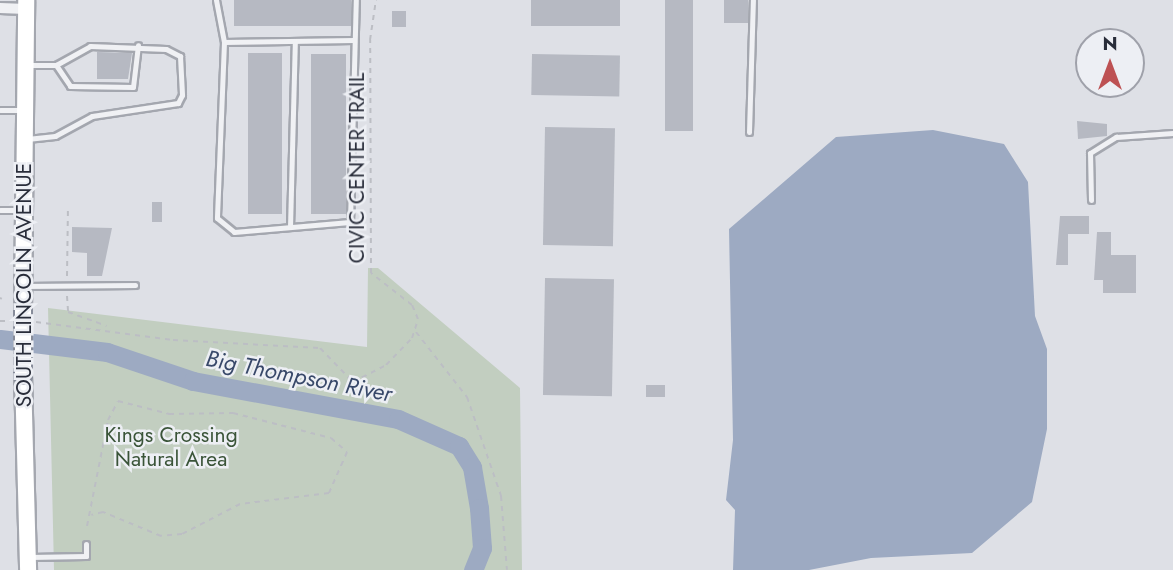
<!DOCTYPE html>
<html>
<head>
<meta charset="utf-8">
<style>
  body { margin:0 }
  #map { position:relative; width:1173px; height:570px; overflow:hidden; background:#dee0e6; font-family:Jost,sans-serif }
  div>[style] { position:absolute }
  .green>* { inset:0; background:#c2cec0 }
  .water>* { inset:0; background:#9daac2 }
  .river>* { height:19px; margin:-9.5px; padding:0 9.5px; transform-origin:9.5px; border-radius:9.5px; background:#9daac2 }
  .building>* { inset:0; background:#b6b9c2; transform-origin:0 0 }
  .path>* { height:2px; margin-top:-1px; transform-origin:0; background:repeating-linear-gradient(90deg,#bcbec4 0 5px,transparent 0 10px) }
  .roads { filter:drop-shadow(2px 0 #a4a7af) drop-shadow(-2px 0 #a4a7af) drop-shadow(0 2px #a4a7af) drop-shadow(0 -2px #a4a7af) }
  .service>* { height:5px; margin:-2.5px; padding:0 2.5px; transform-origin:2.5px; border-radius:2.5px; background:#f0f1f4 }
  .minor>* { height:10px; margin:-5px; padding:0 5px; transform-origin:5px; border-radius:5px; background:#f0f1f4 }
  .trunk>* { height:16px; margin:-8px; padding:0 8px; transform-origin:8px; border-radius:8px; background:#fff }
  .bridges { filter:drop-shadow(2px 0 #878c9a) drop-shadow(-2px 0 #878c9a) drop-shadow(0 2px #878c9a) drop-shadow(0 -2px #878c9a) }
  .trunk-bridge>* { height:16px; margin:-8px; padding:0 8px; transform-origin:8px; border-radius:8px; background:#fff }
  span { translate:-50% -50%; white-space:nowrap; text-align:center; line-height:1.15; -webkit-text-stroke:5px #edeff4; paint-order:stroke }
  .street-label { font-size:21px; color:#292d3a }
  .park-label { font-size:21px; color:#3a5438 }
  .water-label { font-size:23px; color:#384869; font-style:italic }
  .north { position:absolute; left:1075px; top:28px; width:70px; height:70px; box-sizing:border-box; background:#edeff4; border:2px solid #9fa1aa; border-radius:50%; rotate:0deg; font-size:19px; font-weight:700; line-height:28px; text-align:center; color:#292d3a }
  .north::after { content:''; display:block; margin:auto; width:24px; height:32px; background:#bd5153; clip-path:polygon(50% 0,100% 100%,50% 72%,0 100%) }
</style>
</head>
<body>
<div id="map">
  <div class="green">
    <i style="clip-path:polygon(368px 268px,378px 268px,520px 388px,522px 570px,54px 570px,48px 308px,367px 347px)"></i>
  </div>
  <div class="water">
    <i style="clip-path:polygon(933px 130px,1004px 144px,1028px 182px,1035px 316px,1047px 349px,1047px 429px,1032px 502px,972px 553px,871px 558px,809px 570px,733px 570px,735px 510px,726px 500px,733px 440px,729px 229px,836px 137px)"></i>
  </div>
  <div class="river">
    <i style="left:0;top:339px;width:108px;rotate:6.9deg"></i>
    <i style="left:107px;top:352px;width:91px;rotate:18.6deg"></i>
    <i style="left:193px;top:381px;width:208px;rotate:10.5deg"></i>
    <i style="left:398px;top:419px;width:67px;rotate:23.9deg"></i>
    <i style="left:459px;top:446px;width:25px;rotate:58deg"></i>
    <i style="left:472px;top:467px;width:42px;rotate:80.3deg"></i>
    <i style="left:479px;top:508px;width:40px;rotate:85.7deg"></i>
    <i style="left:482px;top:548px;width:24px;rotate:112deg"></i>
  </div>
  <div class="building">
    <i style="left:234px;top:0;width:117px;height:26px"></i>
    <i style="left:531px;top:0;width:89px;height:26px"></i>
    <i style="left:665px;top:0;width:28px;height:131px"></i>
    <i style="left:724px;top:0;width:24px;height:23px"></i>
    <i style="left:392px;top:11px;width:14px;height:16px"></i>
    <i style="clip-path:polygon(97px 52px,132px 53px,128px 79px,97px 79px)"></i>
    <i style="left:248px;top:53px;width:34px;height:161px"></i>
    <i style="left:311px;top:54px;width:35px;height:160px"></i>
    <i style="left:532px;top:54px;width:88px;height:41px;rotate:1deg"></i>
    <i style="clip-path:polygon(1077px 121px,1107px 124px,1107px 136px,1078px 139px)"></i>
    <i style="left:545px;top:127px;width:70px;height:118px;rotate:1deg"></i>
    <i style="left:152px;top:202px;width:10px;height:20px"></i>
    <i style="clip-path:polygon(1060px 216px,1089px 216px,1089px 234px,1068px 234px,1068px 265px,1056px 265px)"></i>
    <i style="clip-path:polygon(72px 227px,112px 228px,102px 276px,87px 276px,87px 253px,72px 252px)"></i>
    <i style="clip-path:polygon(1097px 232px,1111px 232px,1111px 255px,1136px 255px,1136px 293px,1103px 293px,1103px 280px,1094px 280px)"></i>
    <i style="left:545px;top:278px;width:69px;height:117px;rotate:1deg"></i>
    <i style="left:665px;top:385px;width:12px;height:19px;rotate:90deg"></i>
  </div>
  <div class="path">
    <i style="left:67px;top:276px;width:69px;rotate:-89.2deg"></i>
    <i style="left:67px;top:296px;width:16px;rotate:86deg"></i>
    <i style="left:68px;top:312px;width:41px;rotate:19.7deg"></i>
    <i style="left:0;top:298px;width:2px;rotate:27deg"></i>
    <i style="left:0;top:321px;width:9px"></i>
    <i style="left:36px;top:322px;width:138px;rotate:7.5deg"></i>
    <i style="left:173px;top:340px;width:147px;rotate:3.1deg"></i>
    <i style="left:320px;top:348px;width:47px;rotate:45.9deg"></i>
    <i style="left:353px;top:382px;width:37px;rotate:-27deg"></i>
    <i style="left:386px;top:365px;width:37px;rotate:-46deg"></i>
    <i style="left:412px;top:338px;width:20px;rotate:-72deg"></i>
    <i style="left:418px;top:319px;width:15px;rotate:-113deg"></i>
    <i style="left:412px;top:305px;width:52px;rotate:-142deg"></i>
    <i style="left:371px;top:273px;width:233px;rotate:-90.2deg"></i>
    <i style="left:370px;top:40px;width:40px;rotate:-81.5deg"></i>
    <i style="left:416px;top:332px;width:83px;rotate:51.9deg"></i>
    <i style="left:467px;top:397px;width:105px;rotate:71deg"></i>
    <i style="left:501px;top:496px;width:74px;rotate:85.4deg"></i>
    <i style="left:87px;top:526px;width:108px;rotate:-78.8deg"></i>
    <i style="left:108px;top:420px;width:21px;rotate:-62deg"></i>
    <i style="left:118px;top:401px;width:53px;rotate:14.3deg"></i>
    <i style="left:169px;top:414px;width:64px;rotate:-0.9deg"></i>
    <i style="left:233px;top:413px;width:101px;rotate:14.3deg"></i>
    <i style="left:331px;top:438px;width:21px;rotate:41deg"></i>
    <i style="left:347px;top:452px;width:45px;rotate:113.7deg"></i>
    <i style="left:329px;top:493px;width:90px;rotate:173deg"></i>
    <i style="left:240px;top:504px;width:65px;rotate:152.7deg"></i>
    <i style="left:182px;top:534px;width:21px;rotate:175deg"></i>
    <i style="left:161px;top:536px;width:63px;rotate:-157.5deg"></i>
    <i style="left:103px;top:512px;width:12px;rotate:166deg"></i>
  </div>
  <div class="roads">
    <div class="service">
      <i style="left:216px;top:0;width:43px;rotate:79.2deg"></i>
      <i style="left:224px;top:42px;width:176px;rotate:92.3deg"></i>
      <i style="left:217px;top:218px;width:22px;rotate:39deg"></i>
      <i style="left:234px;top:232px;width:116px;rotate:-4.9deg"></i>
      <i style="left:350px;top:222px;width:222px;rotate:-88.5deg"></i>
      <i style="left:224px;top:42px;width:130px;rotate:-0.9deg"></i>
      <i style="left:27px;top:65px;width:29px"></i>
      <i style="left:56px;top:65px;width:39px;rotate:-29deg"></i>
      <i style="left:90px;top:46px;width:76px;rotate:2.3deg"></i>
      <i style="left:166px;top:49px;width:16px;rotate:27deg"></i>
      <i style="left:180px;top:56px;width:39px;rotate:87deg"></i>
      <i style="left:182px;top:95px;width:9px;rotate:117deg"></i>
      <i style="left:178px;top:103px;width:87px;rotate:171.4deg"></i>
      <i style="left:92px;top:116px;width:42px;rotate:151.6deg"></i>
      <i style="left:55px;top:136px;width:28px;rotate:174deg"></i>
      <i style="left:56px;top:65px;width:25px;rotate:56deg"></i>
      <i style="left:70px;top:86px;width:63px;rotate:0.9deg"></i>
      <i style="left:133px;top:87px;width:42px;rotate:-83.2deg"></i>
      <i style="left:0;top:110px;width:21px"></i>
      <i style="left:749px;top:132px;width:132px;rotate:-88.3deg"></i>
      <i style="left:1091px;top:200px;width:47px;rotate:-91.2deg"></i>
      <i style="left:1090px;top:153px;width:31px;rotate:-32deg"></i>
      <i style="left:1116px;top:137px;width:57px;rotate:-4deg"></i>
      <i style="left:0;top:210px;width:21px"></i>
      <i style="left:290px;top:227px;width:186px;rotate:-88.5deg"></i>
      <i style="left:26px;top:286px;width:109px;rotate:-0.5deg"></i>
      <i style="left:30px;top:557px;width:56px;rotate:-1deg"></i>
      <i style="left:86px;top:556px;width:12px;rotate:-90deg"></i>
    </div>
    <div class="minor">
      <i style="left:0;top:8px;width:26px;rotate:2deg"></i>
    </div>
    <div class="trunk">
      <i style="left:23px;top:310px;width:310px;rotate:-89.4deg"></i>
      <i style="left:23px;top:375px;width:195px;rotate:88.5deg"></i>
    </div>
  </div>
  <div class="bridges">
    <div class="trunk-bridge">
      <i style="left:23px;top:375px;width:65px;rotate:-90deg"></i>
    </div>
  </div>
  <div class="street-label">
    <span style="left:357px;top:168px;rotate:-90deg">CIVIC CENTER TRAIL</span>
    <span style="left:24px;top:285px;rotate:-90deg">SOUTH LINCOLN AVENUE</span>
  </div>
  <div class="park-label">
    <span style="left:171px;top:447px">Kings Crossing<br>Natural Area</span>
  </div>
  <div class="water-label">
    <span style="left:299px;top:376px;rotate:11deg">Big Thompson River</span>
  </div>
  <div class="north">N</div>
</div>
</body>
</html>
